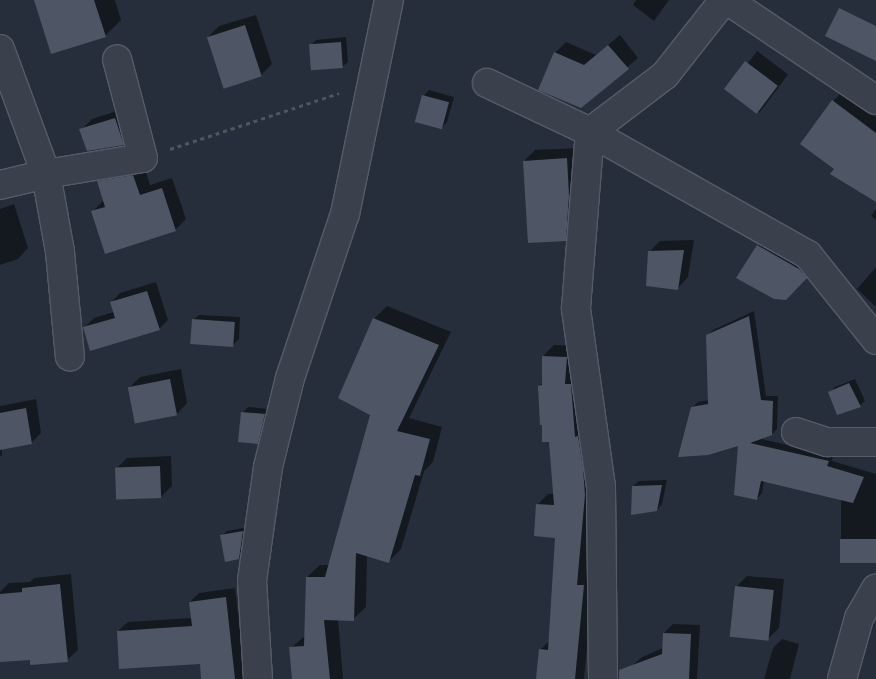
<!DOCTYPE html>
<html>
<head>
<meta charset="utf-8">
<style>
  body { margin:0 }
  #map { position:relative; width:876px; height:679px; overflow:hidden; background:#272e3b; font-family:Barlow,sans-serif }
  div>[style] { position:absolute }
  .shadow>* { inset:0; background:#0007; transform-origin:0 0 }
  .building>* { inset:0; background:#4e5665; transform-origin:0 0 }
  .path>* { height:3px; margin-top:-1.5px; transform-origin:0; background:repeating-linear-gradient(90deg,#49585b 0 4px,transparent 0 8px) }
  .roads { filter:drop-shadow(1px 0 #565c67) drop-shadow(-1px 0 #565c67) drop-shadow(0 1px #565c67) drop-shadow(0 -1px #565c67) }
  .street>* { height:28px; margin:-14px; padding:0 14px; transform-origin:14px; border-radius:14px; background:#3b414c }
  span { translate:-50% -50%; white-space:nowrap; text-align:center; line-height:1.15; -webkit-text-stroke:5px #202631; paint-order:stroke }
</style>
</head>
<body>
<div id="map">
  <div class="shadow">
    <i style="clip-path:polygon(35px 0,115px 0,121px 20px,105px 36px)"></i>
    <i style="clip-path:polygon(636px 0,669px 0,654px 21px,633px 5px)"></i>
    <i style="clip-path:polygon(256px 15px,272px 64px,261px 75px,208px 37px,219px 26px)"></i>
    <i style="clip-path:polygon(620px 35px,638px 58px,580px 107px,555px 53px,566px 42px,596px 55px)"></i>
    <i style="clip-path:polygon(346px 37px,348px 62px,342px 67px,311px 45px,316px 40px)"></i>
    <i style="left:757px;top:51px;width:39px;height:48px;rotate:37deg"></i>
    <i style="clip-path:polygon(429px 90px,454px 97px,447px 122px,441px 128px,424px 95px)"></i>
    <i style="clip-path:polygon(843px 91px,876px 116px,876px 201px,836px 169px,833px 101px)"></i>
    <i style="clip-path:polygon(126px 108px,134px 133px,123px 144px,81px 130px,92px 119px)"></i>
    <i style="clip-path:polygon(578px 148px,576px 228px,565px 239px,524px 161px,535px 150px)"></i>
    <i style="clip-path:polygon(144px 165px,150px 185px,172px 178px,186px 219px,175px 230px,93px 211px,104px 200px,98px 182px,109px 171px)"></i>
    <i style="clip-path:polygon(14px 204px,28px 248px,18px 259px,0 265px,0 209px)"></i>
    <i style="clip-path:polygon(876px 209px,876px 220px,871px 216px)"></i>
    <i style="clip-path:polygon(766px 237px,814px 269px,795px 290px,758px 246px)"></i>
    <i style="clip-path:polygon(694px 240px,688px 277px,678px 288px,649px 252px,660px 241px)"></i>
    <i style="clip-path:polygon(876px 267px,876px 305px,875px 306px,857px 289px)"></i>
    <i style="clip-path:polygon(156px 282px,168px 320px,159px 329px,85px 327px,94px 318px,114px 312px,111px 303px,120px 293px)"></i>
    <i style="clip-path:polygon(387px 306px,451px 332px,409px 418px,442px 427px,433px 462px,424px 471px,401px 549px,388px 562px,367px 555px,366px 607px,353px 619px,338px 619px,343px 679px,294px 679px,291px 648px,306px 635px,307px 577px,320px 565px,329px 565px,371px 414px,374px 319px)"></i>
    <i style="clip-path:polygon(754px 311px,766px 396px,778px 396px,777px 429px,772px 434px,758px 438px,833px 456px,832px 461px,876px 474px,876px 559px,841px 563px,841px 499px,764px 481px,762px 493px,757px 499px,739px 444px,692px 408px,698px 402px,710px 400px,708px 335px,713px 330px)"></i>
    <i style="clip-path:polygon(199px 315px,240px 317px,239px 339px,233px 345px,193px 320px)"></i>
    <i style="clip-path:polygon(554px 345px,577px 346px,595px 483px,587px 575px,594px 575px,584px 679px,547px 679px,540px 650px,550px 640px,557px 537px,538px 504px,548px 494px,554px 494px,550px 441px,539px 386px,543px 382px,543px 356px)"></i>
    <i style="clip-path:polygon(181px 369px,187px 403px,177px 414px,129px 388px,140px 377px)"></i>
    <i style="clip-path:polygon(855px 379px,865px 401px,860px 406px,830px 393px,835px 387px)"></i>
    <i style="clip-path:polygon(36px 399px,41px 433px,31px 443px,2px 448px,2px 455px,0 457px,0 406px)"></i>
    <i style="clip-path:polygon(248px 407px,269px 409px,263px 437px,257px 443px,242px 413px)"></i>
    <i style="clip-path:polygon(171px 456px,172px 486px,161px 497px,116px 469px,127px 458px)"></i>
    <i style="clip-path:polygon(667px 480px,662px 504px,657px 510px,633px 486px,639px 481px)"></i>
    <i style="clip-path:polygon(248px 527px,244px 552px,239px 558px,222px 536px,227px 531px)"></i>
    <i style="clip-path:polygon(71px 574px,78px 650px,67px 660px,31px 659px,0 631px,0 592px,9px 583px,30px 582px,34px 578px)"></i>
    <i style="clip-path:polygon(747px 576px,784px 579px,779px 628px,768px 639px,736px 587px)"></i>
    <i style="clip-path:polygon(235px 588px,242px 647px,250px 646px,246px 679px,203px 679px,201px 662px,118px 631px,128px 622px,192px 618px,190px 602px,199px 593px)"></i>
    <i style="clip-path:polygon(673px 624px,700px 625px,697px 679px,629px 679px,632px 666px,642px 657px,663px 648px,664px 633px)"></i>
    <i style="clip-path:polygon(782px 639px,799px 644px,790px 679px,764px 679px,773px 648px)"></i>
  </div>
  <div class="building">
    <i style="clip-path:polygon(34px 0,94px 0,106px 37px,51px 54px)"></i>
    <i style="clip-path:polygon(839px 8px,876px 26px,876px 61px,825px 36px)"></i>
    <i style="left:245px;top:25px;width:54px;height:40px;rotate:72deg"></i>
    <i style="left:341px;top:42px;width:26px;height:32px;rotate:86deg"></i>
    <i style="clip-path:polygon(608px 45px,629px 69px,581px 108px,538px 90px,554px 52px,584px 65px)"></i>
    <i style="left:745px;top:61px;width:41px;height:35px;rotate:37deg"></i>
    <i style="left:422px;top:95px;width:28px;height:28px;rotate:15deg"></i>
    <i style="clip-path:polygon(832px 100px,876px 133px,876px 202px,830px 174px,834px 169px,800px 144px)"></i>
    <i style="clip-path:polygon(115px 118px,124px 145px,87px 151px,79px 129px)"></i>
    <i style="clip-path:polygon(567px 158px,569px 195px,566px 241px,528px 243px,523px 161px)"></i>
    <i style="clip-path:polygon(133px 175px,140px 195px,162px 188px,176px 231px,105px 254px,91px 211px,105px 207px,97px 181px)"></i>
    <i style="clip-path:polygon(757px 245px,799px 269px,807px 278px,786px 300px,774px 299px,736px 278px)"></i>
    <i style="clip-path:polygon(684px 250px,678px 290px,646px 286px,648px 251px)"></i>
    <i style="clip-path:polygon(147px 291px,160px 330px,90px 351px,83px 327px,115px 318px,110px 302px)"></i>
    <i style="clip-path:polygon(749px 316px,761px 400px,773px 401px,772px 435px,750px 443px,829px 461px,827px 466px,864px 477px,853px 503px,761px 481px,757px 500px,734px 495px,738px 446px,708px 455px,678px 457px,691px 407px,708px 404px,706px 335px)"></i>
    <i style="clip-path:polygon(373px 318px,439px 345px,397px 431px,430px 439px,420px 476px,415px 475px,389px 563px,356px 553px,354px 621px,324px 620px,330px 679px,292px 679px,289px 647px,304px 646px,306px 577px,325px 577px,370px 415px,338px 398px)"></i>
    <i style="left:192px;top:319px;width:43px;height:25px;rotate:4deg"></i>
    <i style="clip-path:polygon(542px 356px,567px 357px,565px 384px,571px 384px,575px 437px,578px 436px,583px 468px,585px 495px,577px 585px,584px 585px,575px 679px,536px 679px,539px 649px,548px 650px,555px 538px,534px 536px,536px 504px,554px 505px,549px 442px,542px 442px,542px 425px,540px 425px,538px 386px,542px 385px)"></i>
    <i style="left:170px;top:379px;width:37px;height:43px;rotate:79deg"></i>
    <i style="clip-path:polygon(849px 383px,861px 407px,837px 415px,828px 392px)"></i>
    <i style="clip-path:polygon(26px 408px,32px 444px,0 450px,0 413px)"></i>
    <i style="clip-path:polygon(241px 412px,265px 414px,258px 444px,238px 442px)"></i>
    <i style="left:160px;top:466px;width:32px;height:45px;rotate:88deg"></i>
    <i style="clip-path:polygon(662px 485px,657px 511px,631px 515px,632px 486px)"></i>
    <i style="clip-path:polygon(243px 531px,239px 559px,225px 562px,220px 535px)"></i>
    <i style="left:876px;top:539px;width:24px;height:36px;rotate:90deg"></i>
    <i style="clip-path:polygon(60px 584px,68px 662px,30px 665px,30px 660px,0 662px,0 594px,22px 592px,22px 588px)"></i>
    <i style="left:735px;top:586px;width:39px;height:51px;rotate:6deg"></i>
    <i style="clip-path:polygon(226px 597px,235px 679px,201px 679px,200px 664px,119px 669px,117px 631px,192px 626px,189px 602px)"></i>
    <i style="clip-path:polygon(663px 633px,691px 634px,689px 679px,619px 679px,619px 670px,662px 654px)"></i>
  </div>
  <div class="path">
    <i style="left:170px;top:149px;width:178px;rotate:-18.3deg"></i>
  </div>
  <div class="roads">
    <div class="street">
      <i style="left:727px;top:0;width:179px;rotate:33.9deg"></i>
      <i style="left:0;top:49px;width:133px;rotate:69.8deg"></i>
      <i style="left:46px;top:174px;width:79px;rotate:79.8deg"></i>
      <i style="left:60px;top:252px;width:105px;rotate:84.6deg"></i>
      <i style="left:487px;top:83px;width:114px;rotate:25.4deg"></i>
      <i style="left:590px;top:132px;width:250px;rotate:29.4deg"></i>
      <i style="left:808px;top:255px;width:109px;rotate:51.3deg"></i>
      <i style="left:0;top:185px;width:47px;rotate:-13.4deg"></i>
      <i style="left:46px;top:174px;width:98px;rotate:-9.4deg"></i>
      <i style="left:143px;top:158px;width:102px;rotate:-104.7deg"></i>
      <i style="left:796px;top:432px;width:33px;rotate:18deg"></i>
      <i style="left:827px;top:442px;width:49px"></i>
      <i style="left:258px;top:679px;width:98px;rotate:-93.5deg"></i>
      <i style="left:252px;top:581px;width:115px;rotate:-82deg"></i>
      <i style="left:268px;top:467px;width:92px;rotate:-76.1deg"></i>
      <i style="left:290px;top:378px;width:173px;rotate:-71.5deg"></i>
      <i style="left:345px;top:214px;width:218px;rotate:-78.4deg"></i>
      <i style="left:603px;top:679px;width:192px;rotate:-90.6deg"></i>
      <i style="left:601px;top:487px;width:181px;rotate:-98deg"></i>
      <i style="left:576px;top:308px;width:177px;rotate:-85.5deg"></i>
      <i style="left:590px;top:132px;width:94px;rotate:-37.2deg"></i>
      <i style="left:665px;top:75px;width:95px;rotate:-51.8deg"></i>
      <i style="left:842px;top:679px;width:63px;rotate:-74.4deg"></i>
      <i style="left:859px;top:618px;width:34px;rotate:-60deg"></i>
    </div>
  </div>
</div>
</body>
</html>
